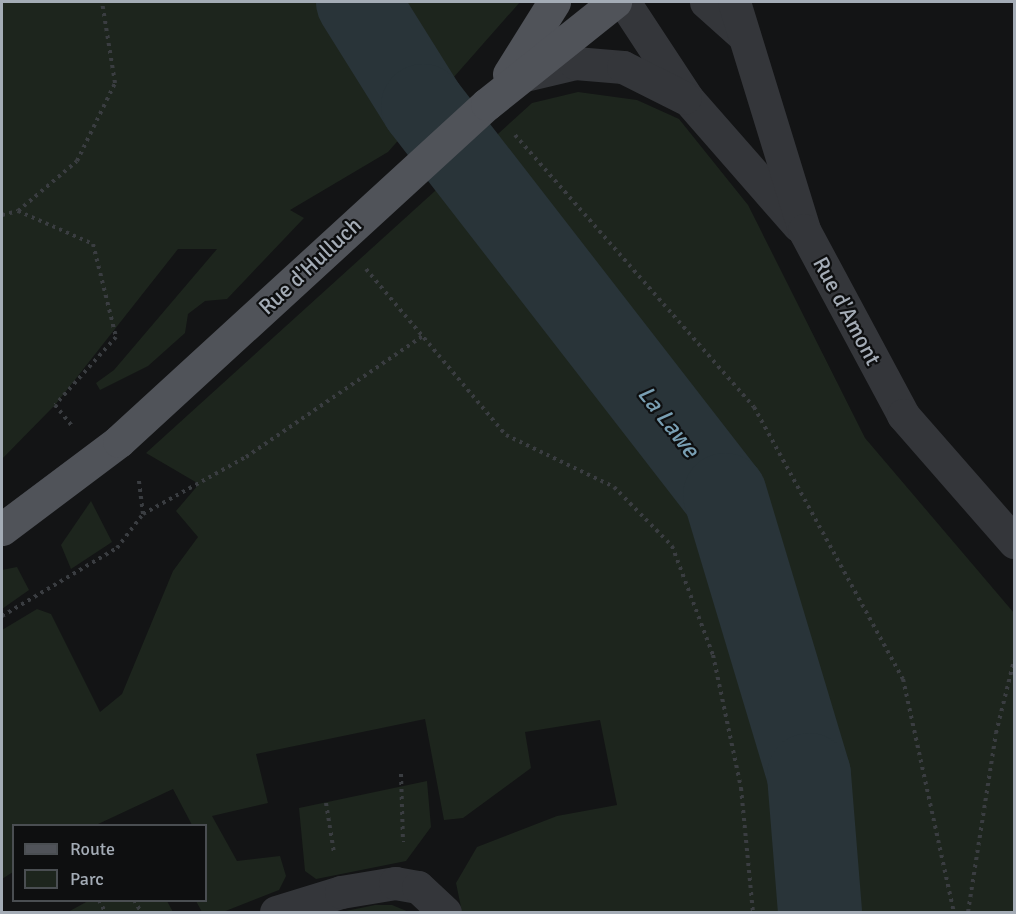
<!DOCTYPE html>
<html>
<head>
<meta charset="utf-8">
<style>
  body { margin:0 }
  #map { position:relative; width:1016px; height:914px; overflow:hidden; background:#131415; font-family:Signika,sans-serif }
  div>[style] { position:absolute }
  .green>* { inset:0; background:#1d251d }
  .river>* { height:84px; margin:-42px; padding:0 42px; transform-origin:42px; border-radius:42px; background:#293439 }
  .path>* { height:4px; margin-top:-2px; transform-origin:0; background:repeating-linear-gradient(90deg,#3a3d41 0 3px,transparent 0 7.5px) }
  .minor>* { height:33px; margin:-16.5px; padding:0 16.5px; transform-origin:16.5px; border-radius:16.5px; background:#34363a }
  .major>* { height:33px; margin:-16.5px; padding:0 16.5px; transform-origin:16.5px; border-radius:16.5px; background:#505359 }
  span { translate:-50% -50%; white-space:nowrap; text-align:center; line-height:1.15; -webkit-text-stroke:4.5px #0e0f10; paint-order:stroke }
  .street-label { font-size:22px; color:#a4acb6 }
  .water-label { font-size:24px; color:#799fb3; font-style:italic }
  .frame { position:absolute; inset:0; border:3px solid #a4acb6; pointer-events:none }
  .legend { position:absolute; left:12px; top:824px; width:195px; height:78px; box-sizing:border-box; background:#0e0f10; border:2px solid #4a4e52; margin:0; padding:8px 10px; list-style:none; font-size:18px; color:#a4acb6 }
  .legend li { display:flex; align-items:center; gap:12px; height:30px }
  .legend b { width:30px; border:2px solid #4a4e52 }
</style>
</head>
<body>
<div id="map">
  <div class="green">
    <i style="clip-path:polygon(2px 2px,520px 2px,388px 152px,290px 210px,304px 218px,227px 299px,205px 301px,188px 314px,185px 333px,148px 366px,100px 390px,96px 383px,114px 370px,217px 249px,178px 249px,55px 405px,2px 459px)"></i>
    <i style="clip-path:polygon(578px 92px,637px 100px,679px 119px,748px 205px,865px 438px,1014px 613px,1014px 912px,462px 912px,456px 883px,477px 847px,557px 816px,617px 805px,600px 720px,525px 732px,531px 768px,463px 818px,444px 820px,425px 719px,256px 754px,268px 803px,212px 816px,237px 861px,280px 856px,286px 876px,279px 890px,223px 912px,202px 912px,196px 901px,206px 900px,206px 826px,192px 825px,173px 789px,96px 825px,14px 826px,13px 872px,2px 879px,2px 630px,37px 609px,51px 614px,100px 712px,122px 694px,173px 571px,198px 537px,176px 511px,199px 484px,146px 453px,532px 103px)"></i>
    <i style="clip-path:polygon(91px 501px,112px 542px,71px 569px,61px 545px)"></i>
    <i style="clip-path:polygon(17px 567px,29px 590px,2px 609px,2px 570px)"></i>
    <i style="clip-path:polygon(427px 781px,431px 827px,406px 861px,316px 879px,305px 871px,299px 808px)"></i>
    <i style="clip-path:polygon(88px 901px,167px 901px,173px 912px,68px 912px)"></i>
    <i style="clip-path:polygon(375px 905px,392px 905px,409px 912px,341px 912px)"></i>
  </div>
  <div class="river">
    <i style="left:358px;top:2px;width:123px;rotate:58deg"></i>
    <i style="left:423px;top:106px;width:492px;rotate:52.2deg"></i>
    <i style="left:725px;top:495px;width:292px;rotate:73.3deg"></i>
    <i style="left:809px;top:775px;width:137px;rotate:85.4deg"></i>
  </div>
  <div class="path">
    <i style="left:515px;top:135px;width:362px;rotate:48.7deg"></i>
    <i style="left:754px;top:407px;width:310px;rotate:61.3deg"></i>
    <i style="left:903px;top:679px;width:239px;rotate:77.7deg"></i>
    <i style="left:18px;top:211px;width:82px;rotate:23.7deg"></i>
    <i style="left:93px;top:244px;width:96px;rotate:76.1deg"></i>
    <i style="left:116px;top:337px;width:91px;rotate:131.9deg"></i>
    <i style="left:55px;top:405px;width:27px;rotate:51deg"></i>
    <i style="left:2px;top:215px;width:16px;rotate:-14deg"></i>
    <i style="left:18px;top:211px;width:77px;rotate:-40.3deg"></i>
    <i style="left:77px;top:161px;width:87px;rotate:-64deg"></i>
    <i style="left:115px;top:83px;width:82px;rotate:-99.1deg"></i>
    <i style="left:366px;top:269px;width:217px;rotate:49.9deg"></i>
    <i style="left:506px;top:435px;width:120px;rotate:25.7deg"></i>
    <i style="left:614px;top:487px;width:83px;rotate:45.5deg"></i>
    <i style="left:672px;top:546px;width:116px;rotate:69.4deg"></i>
    <i style="left:713px;top:655px;width:136px;rotate:78.1deg"></i>
    <i style="left:741px;top:788px;width:125px;rotate:84.5deg"></i>
    <i style="left:143px;top:514px;width:118px;rotate:-29deg"></i>
    <i style="left:246px;top:457px;width:214px;rotate:-34.4deg"></i>
    <i style="left:2px;top:616px;width:134px;rotate:-30.6deg"></i>
    <i style="left:117px;top:548px;width:43px;rotate:-52.6deg"></i>
    <i style="left:143px;top:514px;width:35px;rotate:-97deg"></i>
    <i style="left:401px;top:774px;width:68px;rotate:88.3deg"></i>
    <i style="left:326px;top:803px;width:51px;rotate:80.9deg"></i>
    <i style="left:99px;top:900px;width:13px;rotate:63deg"></i>
    <i style="left:134px;top:900px;width:14px;rotate:60deg"></i>
    <i style="left:968px;top:912px;width:181px;rotate:-81.1deg"></i>
    <i style="left:996px;top:733px;width:75px;rotate:-76.1deg"></i>
  </div>
  <div class="minor">
    <i style="left:624px;top:2px;width:115px;rotate:56.7deg"></i>
    <i style="left:687px;top:98px;width:169px;rotate:48.8deg"></i>
    <i style="left:706px;top:2px;width:51px;rotate:41.8deg"></i>
    <i style="left:734px;top:2px;width:239px;rotate:72.9deg"></i>
    <i style="left:804px;top:230px;width:210px;rotate:61.8deg"></i>
    <i style="left:903px;top:415px;width:169px;rotate:48.8deg"></i>
    <i style="left:525px;top:75px;width:51px;rotate:-13.5deg"></i>
    <i style="left:575px;top:63px;width:48px;rotate:4.8deg"></i>
    <i style="left:623px;top:67px;width:69px;rotate:26.6deg"></i>
    <i style="left:276px;top:912px;width:68px;rotate:-17.1deg"></i>
    <i style="left:341px;top:892px;width:55px;rotate:-9.5deg"></i>
    <i style="left:395px;top:883px;width:23px;rotate:10deg"></i>
    <i style="left:418px;top:887px;width:37px;rotate:43deg"></i>
  </div>
  <div class="major">
    <i style="left:509px;top:74px;width:85px;rotate:-58deg"></i>
    <i style="left:2px;top:529px;width:146px;rotate:-36.9deg"></i>
    <i style="left:119px;top:441px;width:499px;rotate:-42.5deg"></i>
    <i style="left:487px;top:104px;width:164px;rotate:-38.6deg"></i>
  </div>
  <div class="street-label">
    <span style="left:310px;top:266px;rotate:-43deg">Rue d'Hulluch</span>
    <span style="left:847px;top:311px;rotate:62deg">Rue d'Amont</span>
  </div>
  <div class="water-label">
    <span style="left:668px;top:422px;rotate:52deg">La Lawe</span>
  </div>
  <div class="frame"></div>
  <ul class="legend">
  <li><b style="height:8px;background:#505359"></b>Route</li>
  <li><b style="height:16px;background:#1d251d"></b>Parc</li>
  </ul>
</div>
</body>
</html>
